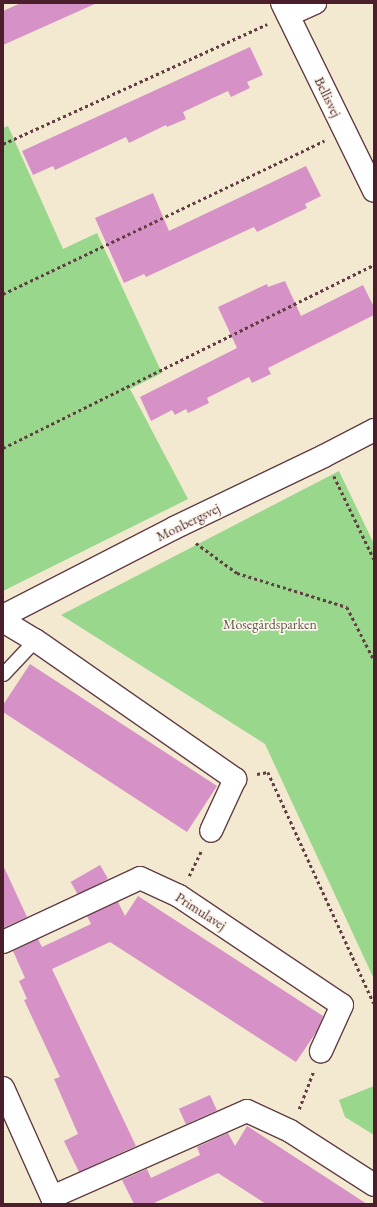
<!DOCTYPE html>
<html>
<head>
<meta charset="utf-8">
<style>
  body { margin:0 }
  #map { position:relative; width:377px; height:1207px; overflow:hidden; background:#f3e9d1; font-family:"EB Garamond",serif }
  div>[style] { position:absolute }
  .green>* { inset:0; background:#98d78c }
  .building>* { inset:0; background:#d691c6; transform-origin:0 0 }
  .path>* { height:2.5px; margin-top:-1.25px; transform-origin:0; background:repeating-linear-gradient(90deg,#633d44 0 3px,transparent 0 6px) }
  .roads { filter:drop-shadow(1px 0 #633d44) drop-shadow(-1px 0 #633d44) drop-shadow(0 1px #633d44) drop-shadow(0 -1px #633d44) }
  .service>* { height:13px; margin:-6.5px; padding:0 6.5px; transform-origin:6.5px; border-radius:6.5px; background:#fff }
  .minor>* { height:22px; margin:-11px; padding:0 11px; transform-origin:11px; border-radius:11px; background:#fff }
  span { translate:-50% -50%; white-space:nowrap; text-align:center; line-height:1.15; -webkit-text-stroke:3.5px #fbf7ec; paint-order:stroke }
  .street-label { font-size:14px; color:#4a1f2b }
  .park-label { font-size:14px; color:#615648 }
  .frame { position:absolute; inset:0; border:4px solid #4a1f2b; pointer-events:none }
</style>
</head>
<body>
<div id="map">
  <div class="green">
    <i style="clip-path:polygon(8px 126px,63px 249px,97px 233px,162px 373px,130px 389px,188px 499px,3px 591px,3px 128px)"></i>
    <i style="clip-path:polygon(339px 471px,374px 544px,374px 979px,265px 744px,61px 615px)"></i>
    <i style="clip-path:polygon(374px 1086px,374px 1135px,345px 1117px,339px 1100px)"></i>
  </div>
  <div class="building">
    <i style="clip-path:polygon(21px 3px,97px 3px,3px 45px,3px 11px)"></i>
    <i style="clip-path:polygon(250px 47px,263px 75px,247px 82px,250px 88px,231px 97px,228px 91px,183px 112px,186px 119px,167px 127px,166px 125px,129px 143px,126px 137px,55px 170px,53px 166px,33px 175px,22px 151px)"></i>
    <i style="clip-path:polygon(306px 166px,321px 196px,305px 204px,307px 208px,257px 232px,254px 227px,146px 277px,144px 274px,124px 283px,95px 218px,153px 193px,169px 231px)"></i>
    <i style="clip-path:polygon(285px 281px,301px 316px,363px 285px,374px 307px,374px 315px,268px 368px,271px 374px,252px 383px,249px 377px,207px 398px,209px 403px,188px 413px,186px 409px,175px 415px,172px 410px,151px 421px,140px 397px,237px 348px,218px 307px,267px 284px,268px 287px)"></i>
    <i style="clip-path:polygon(30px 664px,217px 786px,187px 832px,3px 712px,3px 705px)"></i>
    <i style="clip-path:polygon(3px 865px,27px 917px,3px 928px)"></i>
    <i style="left:100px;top:865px;width:16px;height:34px;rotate:60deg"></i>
    <i style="clip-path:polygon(138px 896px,323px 1016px,317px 1031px,296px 1062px,110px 942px,52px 969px,136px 1146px,79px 1172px,64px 1141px,78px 1134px,54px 1079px,60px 1077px,24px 1000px,27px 999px,19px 981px,25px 978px,13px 951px,38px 939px,42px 947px,91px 924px,87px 916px,118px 902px,125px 916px)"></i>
    <i style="left:210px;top:1095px;width:17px;height:34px;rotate:66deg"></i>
    <i style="clip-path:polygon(247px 1126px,367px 1204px,266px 1204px,218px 1173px,152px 1204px,134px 1204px,122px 1180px,147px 1169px,151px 1178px,200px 1155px,197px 1147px,228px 1133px,235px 1146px)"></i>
  </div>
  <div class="path">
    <i style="left:3px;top:144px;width:290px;rotate:-24.4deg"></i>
    <i style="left:3px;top:294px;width:356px;rotate:-25.5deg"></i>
    <i style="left:3px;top:448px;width:414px;rotate:-26.3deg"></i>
    <i style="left:334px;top:476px;width:92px;rotate:64.3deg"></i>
    <i style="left:196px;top:543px;width:51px;rotate:36.2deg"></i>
    <i style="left:237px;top:573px;width:115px;rotate:17.2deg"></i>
    <i style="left:347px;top:607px;width:59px;rotate:63deg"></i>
    <i style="left:257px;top:774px;width:11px;rotate:-10deg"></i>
    <i style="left:268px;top:772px;width:254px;rotate:65.4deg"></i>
    <i style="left:189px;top:876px;width:28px;rotate:-64deg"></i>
    <i style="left:299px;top:1109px;width:40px;rotate:-69deg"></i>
  </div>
  <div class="roads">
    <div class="service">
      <i style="left:3px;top:674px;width:47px;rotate:-46.7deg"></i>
    </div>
    <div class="minor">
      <i style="left:282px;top:3px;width:209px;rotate:63.9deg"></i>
      <i style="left:288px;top:15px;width:30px;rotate:-24deg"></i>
      <i style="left:3px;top:616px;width:192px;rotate:-27.2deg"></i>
      <i style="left:174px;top:528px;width:166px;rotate:-25.6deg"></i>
      <i style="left:324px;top:456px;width:56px;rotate:-27.5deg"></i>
      <i style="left:3px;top:621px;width:37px;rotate:31deg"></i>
      <i style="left:35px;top:640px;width:244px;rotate:34.8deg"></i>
      <i style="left:235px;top:779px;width:57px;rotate:114.8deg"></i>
      <i style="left:3px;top:942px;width:151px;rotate:-25deg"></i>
      <i style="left:140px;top:878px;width:43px;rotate:24.8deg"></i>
      <i style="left:179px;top:896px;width:196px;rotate:33.8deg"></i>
      <i style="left:342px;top:1005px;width:51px;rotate:114.5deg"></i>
      <i style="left:3px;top:1088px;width:127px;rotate:65.9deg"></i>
      <i style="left:52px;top:1197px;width:213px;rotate:-23.8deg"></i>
      <i style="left:247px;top:1111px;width:47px;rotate:24.9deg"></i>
      <i style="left:290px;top:1131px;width:100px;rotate:32.7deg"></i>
    </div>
  </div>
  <div class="street-label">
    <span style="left:328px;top:97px;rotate:64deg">Bellisvej</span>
    <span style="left:188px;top:522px;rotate:-26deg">Monbergsvej</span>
    <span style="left:201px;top:911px;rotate:33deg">Primulavej</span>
  </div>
  <div class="park-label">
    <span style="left:270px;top:624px">Mosegårdsparken</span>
  </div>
  <div class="frame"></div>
</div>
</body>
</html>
